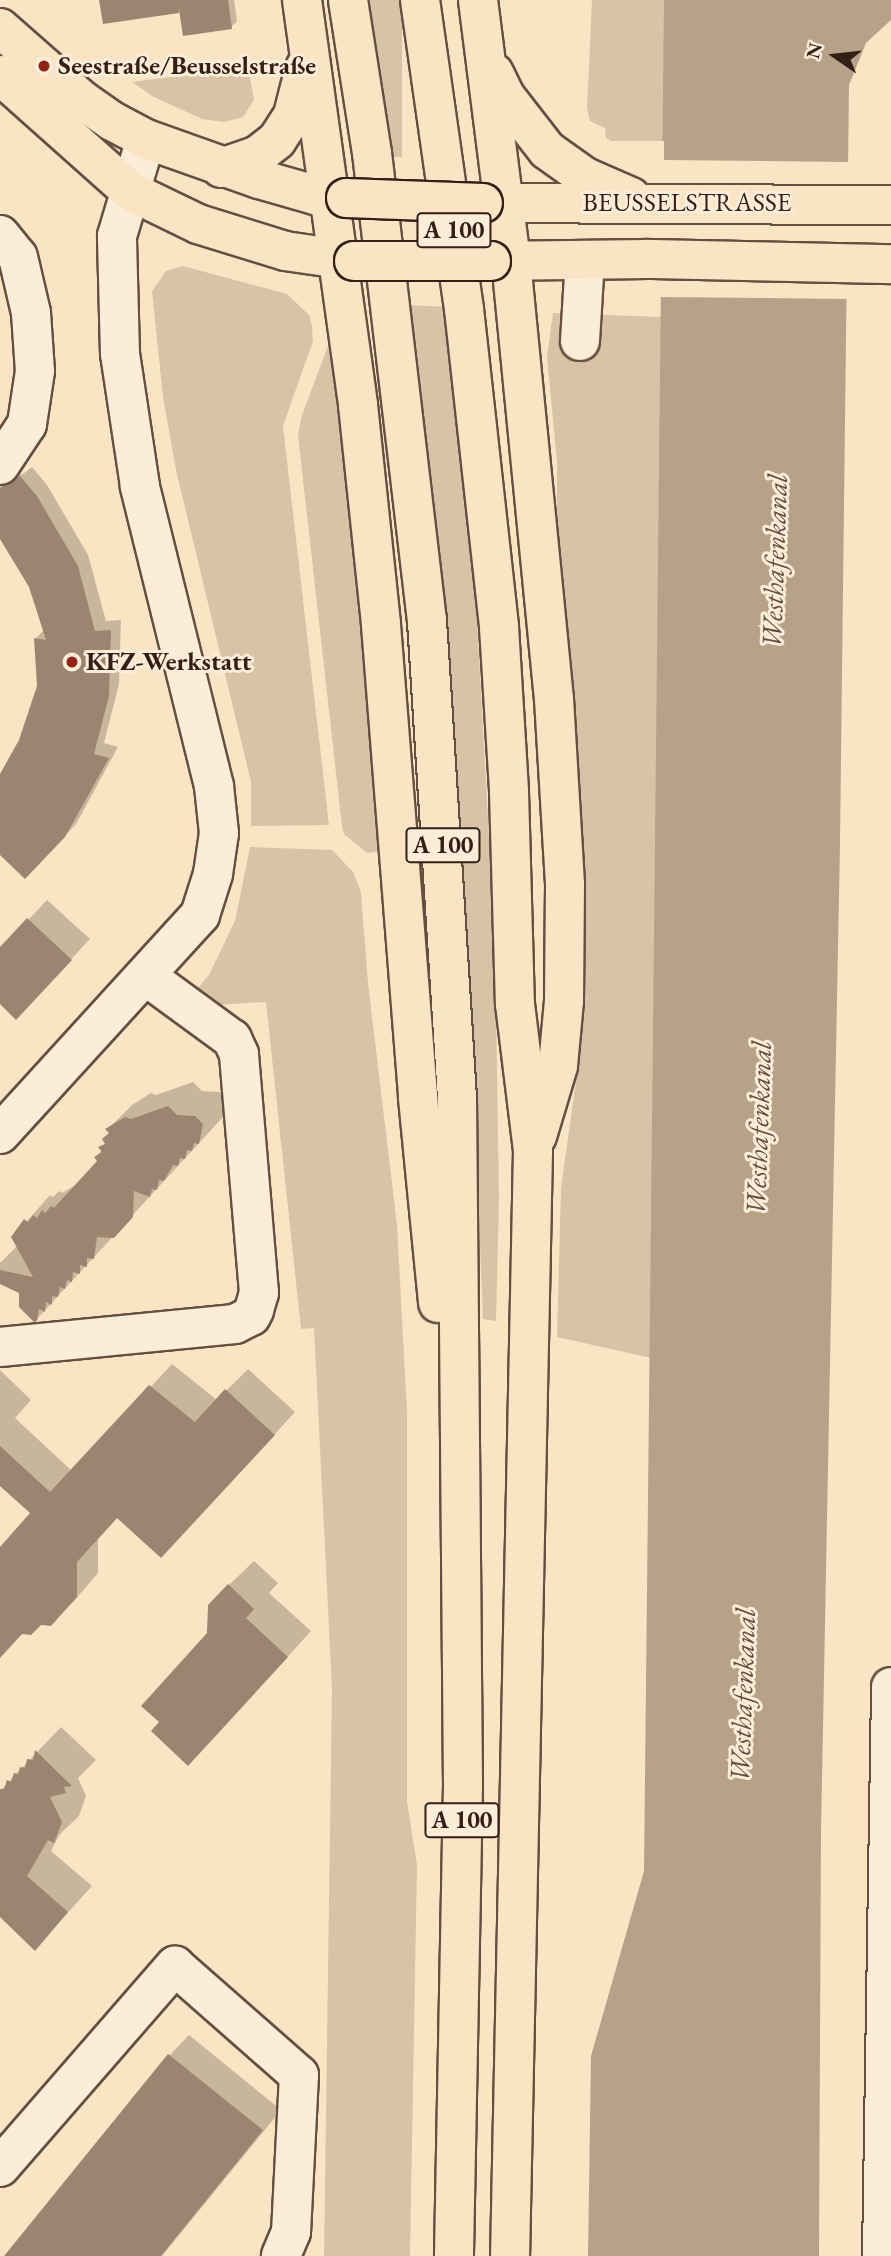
<!DOCTYPE html>
<html>
<head>
<meta charset="utf-8">
<style>
  body { margin:0 }
  #map { position:relative; width:891px; height:2256px; overflow:hidden; background:#fbe4c3; font-family:"EB Garamond",serif }
  div>[style] { position:absolute }
  .green>* { inset:0; background:#d9c3a6; transform-origin:0 0 }
  .water>* { inset:0; background:#b7a189 }
  .pier>* { inset:0; background:#fbe4c3 }
  .shadow>* { inset:0; background:#0003 }
  .building>* { inset:0; background:#9b8570 }
  .roads { filter:drop-shadow(2px 0 #645042) drop-shadow(-2px 0 #645042) drop-shadow(0 2px #645042) drop-shadow(0 -2px #645042) }
  .minor>* { height:38px; margin:-19px; padding:0 19px; transform-origin:19px; border-radius:19px; background:#fcedd8 }
  .major>* { height:38px; margin:-19px; padding:0 19px; transform-origin:19px; border-radius:19px; background:#fbe4c3 }
  .highway>* { height:38px; margin:-19px; padding:0 19px; transform-origin:19px; border-radius:19px; background:#fbe4c3 }
  .bridges { filter:drop-shadow(2px 0 #321f17) drop-shadow(-2px 0 #321f17) drop-shadow(0 2px #321f17) drop-shadow(0 -2px #321f17) }
  .major-bridge>* { height:38px; margin:-19px; padding:0 19px; transform-origin:19px; border-radius:19px; background:#fbe4c3 }
  .dots>* { width:19px; height:19px; translate:-50% -50%; box-sizing:border-box; border:4px solid #fcedd8; border-radius:50% }
  span { translate:-50% -50%; white-space:nowrap; text-align:center; line-height:1.15; -webkit-text-stroke:6px #fcedd8; paint-order:stroke }
  .shield-label span { padding:2px 5px; background:#fcedd8; border:2px solid; border-radius:5px; -webkit-text-stroke-width:0 }
  .shield-label { font-size:24px; color:#321f17; font-weight:700 }
  .poi-label { font-size:26px; color:#321f17; font-weight:700 }
  .left { translate:0 -50%; text-align:left }
  .street-label { font-size:26px; color:#321f17 }
  .water-label { font-size:28px; color:#614c3f; font-style:italic }
  .north { position:absolute; left:800px; top:21px; width:70px; height:70px; -webkit-text-stroke:5px #fcedd8; paint-order:stroke; rotate:284deg; font-size:19px; font-weight:700; line-height:28px; text-align:center; color:#321f17 }
  .north::after { content:''; display:block; margin:auto; width:24px; height:32px; background:#321f17; clip-path:polygon(50% 0,100% 100%,50% 72%,0 100%) }
</style>
</head>
<body>
<div id="map">
  <div class="green">
    <i style="left:365px;top:0;width:37px;height:157px"></i>
    <i style="clip-path:polygon(592px 0,664px 0,664px 141px,611px 141px,606px 138px,605px 128px,590px 121px,587px 108px)"></i>
    <i style="clip-path:polygon(248px 67px,254px 100px,243px 117px,224px 122px,202px 119px,154px 97px,132px 82px)"></i>
    <i style="clip-path:polygon(183px 266px,287px 294px,309px 315px,312px 326px,313px 341px,283px 426px,329px 825px,251px 826px,251px 782px,176px 470px,163px 397px,152px 291px,166px 271px)"></i>
    <i style="clip-path:polygon(409px 305px,447px 307px,474px 566px,495px 946px,499px 1198px,496px 1321px,483px 1319px,473px 1056px,452px 732px,436px 541px)"></i>
    <i style="clip-path:polygon(553px 313px,662px 317px,651px 1358px,557px 1337px,561px 1188px,578px 1067px,581px 1007px,557px 551px,557px 462px,547px 357px)"></i>
    <i style="clip-path:polygon(331px 338px,334px 339px,359px 586px,380px 851px,367px 853px,344px 834px,342px 826px,298px 435px,302px 415px)"></i>
    <i style="clip-path:polygon(250px 847px,332px 850px,353px 872px,361px 892px,368px 983px,397px 1225px,407px 1412px,407px 1802px,417px 1865px,410px 2256px,324px 2256px,332px 1689px,314px 1328px,301px 1329px,266px 1002px,216px 1005px,190px 997px,209px 975px,235px 921px)"></i>
  </div>
  <div class="water">
    <i style="clip-path:polygon(664px 0,891px 0,891px 20px,866px 43px,849px 85px,840px 843px,821px 1831px,819px 2256px,588px 2256px,591px 2056px,644px 1871px)"></i>
  </div>
  <div class="pier">
    <i style="clip-path:polygon(661px 141px,664px 141px,664px 160px,849px 162px,852px 154px,850px 299px,659px 297px)"></i>
  </div>
  <div class="shadow">
    <i style="clip-path:polygon(101px 0,234px 0,237px 21px,231px 27px,181px 11px,104px 22px)"></i>
    <i style="clip-path:polygon(32px 467px,47px 485px,88px 555px,106px 621px,121px 620px,119px 684px,104px 743px,118px 747px,76px 824px,25px 877px,0 851px,0 778px,21px 741px,38px 686px,35px 639px,44px 630px,31px 586px,0 537px,0 473px,11px 477px,23px 474px)"></i>
    <i style="clip-path:polygon(47px 900px,90px 939px,35px 998px,0 1002px,0 950px)"></i>
    <i style="clip-path:polygon(193px 1082px,202px 1091px,220px 1092px,227px 1099px,223px 1117px,37px 1319px,20px 1306px,21px 1292px,0 1282px,0 1263px,18px 1245px,13px 1237px,50px 1195px,53px 1197px,59px 1191px,62px 1193px,79px 1183px,99px 1161px,97px 1157px,111px 1132px,108px 1129px,132px 1105px,151px 1093px,156px 1095px)"></i>
    <i style="clip-path:polygon(172px 1364px,217px 1400px,248px 1369px,295px 1412px,183px 1534px,119px 1516px,98px 1539px,98px 1573px,73px 1602px,50px 1624px,40px 1624px,0 1648px,0 1547px,33px 1513px,0 1484px,0 1370px,31px 1400px,15px 1418px,72px 1471px)"></i>
    <i style="clip-path:polygon(254px 1561px,278px 1583px,269px 1593px,311px 1631px,213px 1739px,161px 1722px,209px 1634px,229px 1585px)"></i>
    <i style="clip-path:polygon(61px 1727px,96px 1760px,78px 1778px,86px 1796px,79px 1816px,60px 1834px,51px 1851px,92px 1886px,35px 1949px,0 1915px,0 1791px)"></i>
    <i style="clip-path:polygon(189px 2035px,281px 2110px,162px 2256px,6px 2256px,170px 2055px)"></i>
  </div>
  <div class="building">
    <i style="clip-path:polygon(99px 0,228px 0,232px 29px,183px 36px,178px 3px,179px 13px,103px 24px)"></i>
    <i style="clip-path:polygon(20px 476px,37px 496px,78px 566px,95px 631px,111px 630px,109px 696px,94px 754px,109px 758px,65px 837px,25px 879px,0 855px,0 774px,19px 740px,37px 686px,34px 638px,46px 640px,29px 587px,0 539px,0 488px)"></i>
    <i style="clip-path:polygon(27px 918px,72px 960px,16px 1020px,0 1004px,0 947px)"></i>
    <i style="clip-path:polygon(168px 1106px,177px 1115px,195px 1116px,203px 1124px,199px 1144px,194px 1143px,192px 1151px,187px 1150px,185px 1159px,180px 1158px,178px 1166px,173px 1165px,164px 1181px,159px 1180px,157px 1190px,152px 1189px,150px 1197px,134px 1191px,133px 1217px,114px 1238px,97px 1237px,94px 1259px,87px 1258px,87px 1267px,80px 1265px,80px 1274px,73px 1272px,72px 1282px,67px 1280px,65px 1289px,60px 1287px,58px 1297px,52px 1296px,52px 1305px,46px 1302px,45px 1312px,39px 1309px,37px 1321px,34px 1322px,19px 1307px,19px 1293px,0 1284px,0 1270px,33px 1277px,11px 1237px,24px 1219px,28px 1222px,33px 1215px,37px 1218px,42px 1210px,45px 1213px,51px 1206px,54px 1208px,97px 1161px,94px 1157px,102px 1152px,98px 1147px,105px 1144px,102px 1139px,109px 1133px,105px 1129px,125px 1117px,131px 1119px)"></i>
    <i style="clip-path:polygon(149px 1385px,195px 1422px,225px 1389px,275px 1435px,161px 1558px,117px 1518px,77px 1562px,77px 1597px,51px 1626px,41px 1625px,31px 1635px,22px 1634px,0 1658px,0 1547px,30px 1513px,0 1486px,0 1446px,50px 1492px)"></i>
    <i style="clip-path:polygon(228px 1584px,254px 1609px,246px 1618px,288px 1657px,188px 1766px,151px 1731px,159px 1722px,141px 1706px,207px 1633px,208px 1605px)"></i>
    <i style="clip-path:polygon(35px 1750px,72px 1786px,64px 1787px,66px 1793px,50px 1797px,62px 1822px,54px 1843px,48px 1840px,27px 1876px,68px 1912px,35px 1951px,0 1917px,0 1789px,4px 1789px,7px 1780px,11px 1782px,14px 1773px,18px 1774px,20px 1767px,25px 1768px,27px 1759px,33px 1760px)"></i>
    <i style="clip-path:polygon(168px 2054px,263px 2130px,161px 2256px,4px 2256px)"></i>
  </div>
  <div class="roads">
    <div class="minor">
      <i style="left:0;top:235px;width:28px;rotate:51deg"></i>
      <i style="left:18px;top:257px;width:57px;rotate:76.9deg"></i>
      <i style="left:31px;top:313px;width:58px;rotate:86.1deg"></i>
      <i style="left:35px;top:371px;width:54px;rotate:98.6deg"></i>
      <i style="left:27px;top:424px;width:49px;rotate:123.4deg"></i>
      <i style="left:580px;top:341px;width:81px;rotate:-86.5deg"></i>
      <i style="left:0;top:1134px;width:297px;rotate:-47.6deg"></i>
      <i style="left:200px;top:915px;width:43px;rotate:-72.4deg"></i>
      <i style="left:213px;top:874px;width:41px;rotate:-81.7deg"></i>
      <i style="left:219px;top:833px;width:47px;rotate:-96.1deg"></i>
      <i style="left:214px;top:786px;width:309px;rotate:-103.9deg"></i>
      <i style="left:140px;top:486px;width:134px;rotate:-98.6deg"></i>
      <i style="left:120px;top:354px;width:118px;rotate:-91.5deg"></i>
      <i style="left:117px;top:236px;width:101px;rotate:-73.4deg"></i>
      <i style="left:0;top:1347px;width:236px;rotate:-5.6deg"></i>
      <i style="left:235px;top:1324px;width:18px;rotate:-27deg"></i>
      <i style="left:251px;top:1316px;width:7px;rotate:-63deg"></i>
      <i style="left:254px;top:1310px;width:18px;rotate:-74deg"></i>
      <i style="left:259px;top:1293px;width:240px;rotate:-94.8deg"></i>
      <i style="left:239px;top:1054px;width:17px;rotate:-115deg"></i>
      <i style="left:232px;top:1039px;width:107px;rotate:-143.8deg"></i>
      <i style="left:0;top:2167px;width:267px;rotate:-49deg"></i>
      <i style="left:175px;top:1966px;width:165px;rotate:41.3deg"></i>
      <i style="left:299px;top:2075px;width:157px;rotate:92.9deg"></i>
      <i style="left:291px;top:2232px;width:26px;rotate:113deg"></i>
      <i style="left:882px;top:2256px;width:569px;rotate:-89.09deg"></i>
    </div>
    <div class="major">
      <i style="left:302px;top:0;width:262px;rotate:82.1deg"></i>
      <i style="left:478px;top:0;width:263px;rotate:82.8deg"></i>
      <i style="left:0;top:28px;width:109px;rotate:41.3deg"></i>
      <i style="left:82px;top:100px;width:37px;rotate:35deg"></i>
      <i style="left:112px;top:121px;width:38px;rotate:28deg"></i>
      <i style="left:146px;top:139px;width:120px;rotate:19.5deg"></i>
      <i style="left:259px;top:179px;width:58px;rotate:15.9deg"></i>
      <i style="left:315px;top:195px;width:31px;rotate:6deg"></i>
      <i style="left:494px;top:73px;width:25px;rotate:64deg"></i>
      <i style="left:505px;top:96px;width:68px;rotate:52.1deg"></i>
      <i style="left:547px;top:150px;width:47px;rotate:35.4deg"></i>
      <i style="left:585px;top:177px;width:50px;rotate:23.5deg"></i>
      <i style="left:0;top:75px;width:174px;rotate:41.7deg"></i>
      <i style="left:130px;top:191px;width:76px;rotate:25.9deg"></i>
      <i style="left:198px;top:224px;width:91px;rotate:17.2deg"></i>
      <i style="left:285px;top:251px;width:70px;rotate:8.2deg"></i>
      <i style="left:221px;top:168px;width:39px;rotate:-19deg"></i>
      <i style="left:258px;top:155px;width:24px;rotate:-38deg"></i>
      <i style="left:277px;top:140px;width:30px;rotate:-57deg"></i>
      <i style="left:293px;top:115px;width:49px;rotate:-75.7deg"></i>
      <i style="left:483px;top:203px;width:408px;rotate:0.3deg"></i>
      <i style="left:491px;top:261px;width:157px;rotate:-0.7deg"></i>
      <i style="left:648px;top:259px;width:243px;rotate:1.2deg"></i>
    </div>
    <div class="highway">
      <i style="left:348px;top:0;width:155px;rotate:81.1deg"></i>
      <i style="left:372px;top:153px;width:471px;rotate:83.3deg"></i>
      <i style="left:427px;top:621px;width:478px;rotate:86.4deg"></i>
      <i style="left:457px;top:1098px;width:687px;rotate:89.5deg"></i>
      <i style="left:463px;top:1785px;width:471px;rotate:91.1deg"></i>
      <i style="left:420px;top:0;width:312px;rotate:81.9deg"></i>
      <i style="left:464px;top:309px;width:320px;rotate:83.7deg"></i>
      <i style="left:499px;top:627px;width:165px;rotate:86.5deg"></i>
      <i style="left:509px;top:792px;width:212px;rotate:88.4deg"></i>
      <i style="left:515px;top:1004px;width:148px;rotate:83deg"></i>
      <i style="left:533px;top:1151px;width:1105px;rotate:91.19deg"></i>
      <i style="left:338px;top:260px;width:146px;rotate:82.1deg"></i>
      <i style="left:358px;top:405px;width:221px;rotate:84deg"></i>
      <i style="left:381px;top:625px;width:474px;rotate:85.5deg"></i>
      <i style="left:418px;top:1098px;width:206px;rotate:84.4deg"></i>
      <i style="left:511px;top:261px;width:440px;rotate:84.4deg"></i>
      <i style="left:554px;top:699px;width:186px;rotate:86.6deg"></i>
      <i style="left:565px;top:885px;width:116px;rotate:90.5deg"></i>
      <i style="left:564px;top:1001px;width:65px;rotate:95.3deg"></i>
      <i style="left:558px;top:1066px;width:73px;rotate:106.7deg"></i>
    </div>
  </div>
  <div class="bridges">
    <div class="major-bridge">
      <i style="left:346px;top:198px;width:137px;rotate:2.1deg"></i>
      <i style="left:354px;top:261px;width:137px"></i>
    </div>
  </div>
  <div class="dots">
    <i style="left:44px;top:66px;background:#8f2418"></i>
    <i style="left:72px;top:662px;background:#8f2418"></i>
  </div>
  <div class="shield-label">
    <span style="left:454px;top:230px">A 100</span>
    <span style="left:443px;top:845px">A 100</span>
    <span style="left:462px;top:1820px">A 100</span>
  </div>
  <div class="poi-label">
    <span class="left" style="left:58px;top:66px">Seestraße/Beusselstraße</span>
    <span class="left" style="left:86px;top:662px">KFZ-Werkstatt</span>
  </div>
  <div class="street-label">
    <span style="left:687px;top:203px">BEUSSELSTRASSE</span>
  </div>
  <div class="water-label">
    <span style="left:774px;top:561px;rotate:-88deg">Westhafenkanal</span>
    <span style="left:758px;top:1128px;rotate:-88deg">Westhafenkanal</span>
    <span style="left:742px;top:1695px;rotate:-88deg">Westhafenkanal</span>
  </div>
  <div class="north">N</div>
</div>
</body>
</html>
